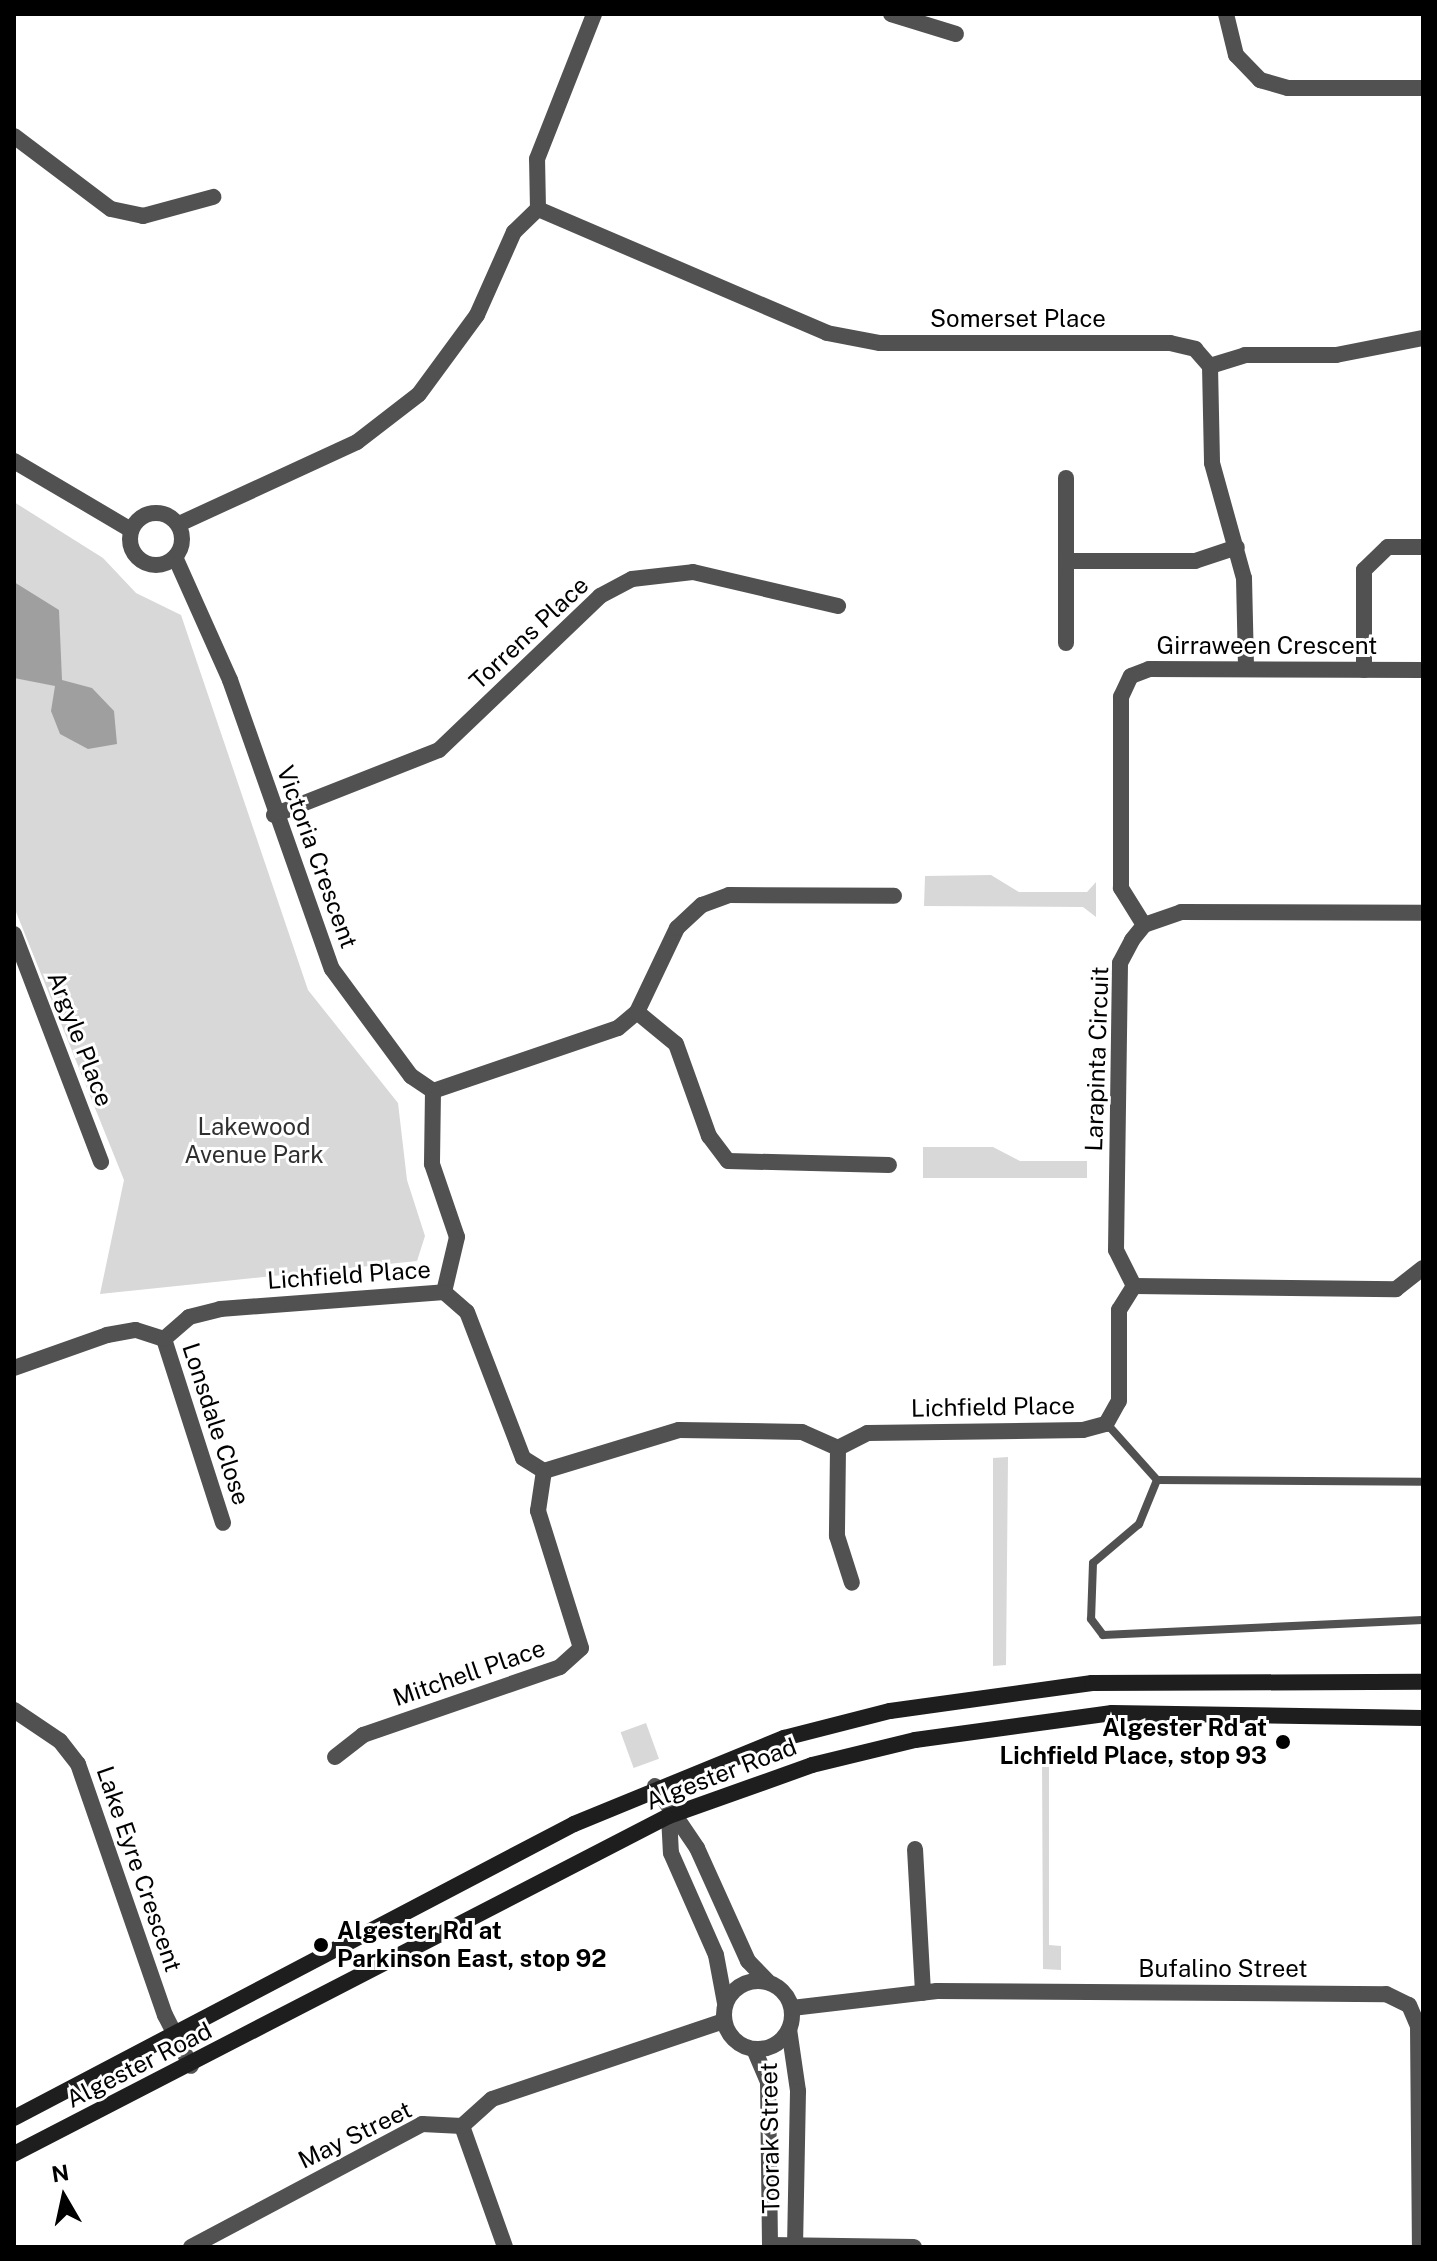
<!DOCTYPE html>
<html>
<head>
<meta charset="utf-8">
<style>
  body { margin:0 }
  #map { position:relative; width:1437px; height:2261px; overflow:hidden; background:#fff; font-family:"Public Sans",sans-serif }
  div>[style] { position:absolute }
  .green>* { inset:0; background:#d8d8d8; transform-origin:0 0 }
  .water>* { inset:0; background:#9f9f9f }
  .service>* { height:8px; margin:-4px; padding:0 4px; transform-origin:4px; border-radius:4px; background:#515151 }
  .minor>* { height:16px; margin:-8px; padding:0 8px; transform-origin:8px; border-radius:8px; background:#515151 }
  .minor>.ring { margin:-8px; padding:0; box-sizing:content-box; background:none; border:16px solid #515151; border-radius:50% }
  .secondary>* { height:16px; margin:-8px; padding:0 8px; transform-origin:8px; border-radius:8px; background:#1e1e1e }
  .dots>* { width:22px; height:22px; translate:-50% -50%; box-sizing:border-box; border:4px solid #fff; border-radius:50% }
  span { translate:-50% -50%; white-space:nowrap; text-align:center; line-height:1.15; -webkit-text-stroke:6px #fff; paint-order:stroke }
  .street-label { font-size:24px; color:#000 }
  .park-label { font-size:24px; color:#2f2f2f }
  .poi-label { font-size:24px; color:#000; font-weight:700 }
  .right { translate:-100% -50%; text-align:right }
  .left { translate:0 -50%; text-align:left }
  .frame { position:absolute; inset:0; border:16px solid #000; pointer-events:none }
  .north { position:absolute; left:24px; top:2157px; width:80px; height:80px; -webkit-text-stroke:6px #fff; paint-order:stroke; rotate:351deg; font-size:22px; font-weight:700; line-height:32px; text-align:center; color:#000 }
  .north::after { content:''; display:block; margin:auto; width:28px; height:36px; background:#000; clip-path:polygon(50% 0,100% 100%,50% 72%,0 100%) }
</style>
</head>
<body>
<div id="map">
  <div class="green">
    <i style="clip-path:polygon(14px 502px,103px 558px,136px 593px,181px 615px,308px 990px,398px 1103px,407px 1180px,425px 1236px,417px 1261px,100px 1294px,124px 1180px,14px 907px)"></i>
    <i style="clip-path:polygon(991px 875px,1019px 892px,1087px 892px,1096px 882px,1096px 917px,1083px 907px,924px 906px,925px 876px)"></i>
    <i style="clip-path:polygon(923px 1147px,993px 1147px,1020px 1161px,1087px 1161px,1087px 1178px,923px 1178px)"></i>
    <i style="clip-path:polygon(1008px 1457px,1006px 1665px,993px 1666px,993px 1458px)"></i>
    <i style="left:646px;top:1723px;width:38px;height:27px;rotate:70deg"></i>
    <i style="clip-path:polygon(1049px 1753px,1049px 1945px,1061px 1946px,1061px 1970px,1043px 1969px,1042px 1757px)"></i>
  </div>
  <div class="water">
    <i style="clip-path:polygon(14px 582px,59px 610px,62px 680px,92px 688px,114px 711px,117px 744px,88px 749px,60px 734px,51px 711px,55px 686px,14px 678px)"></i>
  </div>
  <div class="service">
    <i style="left:1107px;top:1424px;width:75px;rotate:48.2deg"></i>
    <i style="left:1157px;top:1480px;width:266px;rotate:0.4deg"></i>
    <i style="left:1157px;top:1480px;width:48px;rotate:112.2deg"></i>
    <i style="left:1139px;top:1524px;width:60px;rotate:139.7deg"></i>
    <i style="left:1093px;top:1563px;width:56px;rotate:92deg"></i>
    <i style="left:1091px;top:1619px;width:20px;rotate:53deg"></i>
    <i style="left:1103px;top:1635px;width:320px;rotate:-2.7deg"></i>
  </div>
  <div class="minor">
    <i style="left:891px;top:14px;width:68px;rotate:17.1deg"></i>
    <i style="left:1226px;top:14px;width:42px;rotate:76.3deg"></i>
    <i style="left:1236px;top:55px;width:35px;rotate:46deg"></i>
    <i style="left:1260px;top:80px;width:29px;rotate:16deg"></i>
    <i style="left:1288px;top:88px;width:135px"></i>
    <i style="left:14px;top:136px;width:121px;rotate:37deg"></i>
    <i style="left:111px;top:209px;width:33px;rotate:12deg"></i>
    <i style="left:143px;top:216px;width:73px;rotate:-15.2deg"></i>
    <i style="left:538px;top:209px;width:314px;rotate:23.2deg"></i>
    <i style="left:827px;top:333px;width:54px;rotate:10.7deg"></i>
    <i style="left:880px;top:343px;width:290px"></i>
    <i style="left:1170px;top:343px;width:26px;rotate:13deg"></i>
    <i style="left:1195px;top:349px;width:23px;rotate:49deg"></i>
    <i style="left:1210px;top:366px;width:97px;rotate:88.8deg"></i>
    <i style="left:1212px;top:463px;width:119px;rotate:74.5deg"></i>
    <i style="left:1244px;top:578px;width:91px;rotate:88.7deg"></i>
    <i style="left:1210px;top:366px;width:37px;rotate:-17deg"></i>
    <i style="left:1245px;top:355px;width:91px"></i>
    <i style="left:1336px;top:355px;width:89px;rotate:-11.1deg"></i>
    <i style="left:14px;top:461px;width:136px;rotate:30.5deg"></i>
    <i style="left:1066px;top:478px;width:165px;rotate:90deg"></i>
    <i class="ring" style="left:130px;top:513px;width:36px;height:36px"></i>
    <i style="left:179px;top:524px;width:196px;rotate:-24.7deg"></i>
    <i style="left:357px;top:442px;width:78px;rotate:-37.7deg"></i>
    <i style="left:419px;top:394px;width:98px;rotate:-53.7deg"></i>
    <i style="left:477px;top:315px;width:91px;rotate:-66deg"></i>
    <i style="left:514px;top:232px;width:33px;rotate:-44deg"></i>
    <i style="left:538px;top:209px;width:50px;rotate:-91.1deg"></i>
    <i style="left:537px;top:159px;width:156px;rotate:-68.5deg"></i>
    <i style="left:175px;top:557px;width:135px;rotate:65.9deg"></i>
    <i style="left:230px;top:680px;width:306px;rotate:70.6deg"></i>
    <i style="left:332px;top:969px;width:133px;rotate:53.6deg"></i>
    <i style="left:411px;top:1076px;width:27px;rotate:34deg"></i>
    <i style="left:433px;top:1091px;width:195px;rotate:-18.8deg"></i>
    <i style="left:618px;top:1028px;width:25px;rotate:-40deg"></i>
    <i style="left:637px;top:1012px;width:93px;rotate:-64.5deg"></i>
    <i style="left:677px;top:928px;width:34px;rotate:-43deg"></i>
    <i style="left:702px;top:905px;width:29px;rotate:-20deg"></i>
    <i style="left:729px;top:895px;width:165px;rotate:0.3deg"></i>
    <i style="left:1066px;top:561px;width:129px"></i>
    <i style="left:1195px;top:561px;width:44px;rotate:-18.4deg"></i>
    <i style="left:1364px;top:670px;width:100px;rotate:-90deg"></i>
    <i style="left:1364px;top:570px;width:33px;rotate:-44deg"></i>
    <i style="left:1388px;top:547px;width:35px"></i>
    <i style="left:274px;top:815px;width:177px;rotate:-21.5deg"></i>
    <i style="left:439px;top:750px;width:223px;rotate:-43.7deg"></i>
    <i style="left:600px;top:596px;width:36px;rotate:-28deg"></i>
    <i style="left:632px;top:579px;width:61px;rotate:-6.5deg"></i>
    <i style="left:693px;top:572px;width:149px;rotate:13.2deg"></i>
    <i style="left:1144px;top:925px;width:44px;rotate:-121.9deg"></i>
    <i style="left:1121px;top:888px;width:191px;rotate:-90deg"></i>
    <i style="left:1121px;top:697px;width:23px;rotate:-65deg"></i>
    <i style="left:1131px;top:676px;width:19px;rotate:-21deg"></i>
    <i style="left:1149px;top:669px;width:274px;rotate:0.2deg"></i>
    <i style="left:14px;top:934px;width:244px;rotate:69.1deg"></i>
    <i style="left:637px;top:1012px;width:50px;rotate:39.4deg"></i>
    <i style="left:676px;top:1044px;width:98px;rotate:70.3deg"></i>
    <i style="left:709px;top:1136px;width:31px;rotate:53deg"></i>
    <i style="left:728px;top:1161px;width:161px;rotate:1.4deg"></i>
    <i style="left:433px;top:1091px;width:73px;rotate:90.8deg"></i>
    <i style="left:432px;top:1164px;width:77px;rotate:71.1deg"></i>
    <i style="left:457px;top:1237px;width:57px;rotate:103.3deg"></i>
    <i style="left:1134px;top:1286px;width:40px;rotate:-116.6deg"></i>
    <i style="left:1116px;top:1250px;width:287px;rotate:-89.2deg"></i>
    <i style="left:1120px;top:963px;width:26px;rotate:-62deg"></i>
    <i style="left:1132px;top:940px;width:19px;rotate:-51deg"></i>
    <i style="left:1144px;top:925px;width:39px;rotate:-19deg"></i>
    <i style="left:1181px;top:912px;width:242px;rotate:0.2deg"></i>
    <i style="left:1134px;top:1286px;width:262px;rotate:0.7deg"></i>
    <i style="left:1396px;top:1289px;width:34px;rotate:-38deg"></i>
    <i style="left:164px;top:1339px;width:193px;rotate:72.2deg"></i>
    <i style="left:14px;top:1368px;width:99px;rotate:-19.5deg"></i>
    <i style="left:107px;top:1335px;width:29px;rotate:-10deg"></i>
    <i style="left:136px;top:1330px;width:29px;rotate:18deg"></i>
    <i style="left:164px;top:1339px;width:33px;rotate:-41deg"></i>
    <i style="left:189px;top:1317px;width:32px;rotate:-14deg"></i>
    <i style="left:220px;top:1309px;width:225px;rotate:-4.3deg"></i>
    <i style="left:444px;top:1292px;width:30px;rotate:41deg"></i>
    <i style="left:467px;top:1312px;width:156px;rotate:69deg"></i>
    <i style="left:523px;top:1458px;width:25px;rotate:32deg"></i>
    <i style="left:544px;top:1471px;width:141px;rotate:-16.9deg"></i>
    <i style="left:679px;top:1430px;width:123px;rotate:0.9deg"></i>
    <i style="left:802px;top:1432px;width:39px;rotate:24deg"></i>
    <i style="left:838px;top:1448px;width:33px;rotate:-27deg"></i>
    <i style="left:867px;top:1433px;width:216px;rotate:-0.8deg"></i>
    <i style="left:1083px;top:1430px;width:24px;rotate:-15deg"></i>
    <i style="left:1106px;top:1424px;width:26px;rotate:-61deg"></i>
    <i style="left:1119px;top:1401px;width:91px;rotate:-90deg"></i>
    <i style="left:1119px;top:1310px;width:28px;rotate:-58deg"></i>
    <i style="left:838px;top:1448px;width:88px;rotate:90.7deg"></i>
    <i style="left:837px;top:1536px;width:49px;rotate:72.3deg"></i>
    <i style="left:14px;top:1710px;width:55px;rotate:34deg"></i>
    <i style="left:60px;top:1741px;width:29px;rotate:52deg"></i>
    <i style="left:78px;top:1764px;width:266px;rotate:70.9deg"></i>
    <i style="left:165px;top:2015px;width:57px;rotate:63deg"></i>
    <i style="left:335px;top:1757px;width:36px;rotate:-38deg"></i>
    <i style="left:363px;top:1735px;width:208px;rotate:-19deg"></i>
    <i style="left:560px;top:1667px;width:28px;rotate:-42deg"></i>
    <i style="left:581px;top:1648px;width:144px;rotate:-107.4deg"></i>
    <i style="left:538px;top:1511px;width:40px;rotate:-81.5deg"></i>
    <i style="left:655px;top:1786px;width:75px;rotate:55.9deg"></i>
    <i style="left:697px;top:1848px;width:124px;rotate:65.7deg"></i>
    <i style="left:748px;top:1961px;width:28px;rotate:46deg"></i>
    <i style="left:669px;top:1816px;width:37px;rotate:87deg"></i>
    <i style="left:671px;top:1853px;width:111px;rotate:66.2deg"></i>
    <i style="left:716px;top:1955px;width:49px;rotate:79.4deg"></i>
    <i style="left:915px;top:1849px;width:144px;rotate:86.8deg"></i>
    <i class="ring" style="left:724px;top:1981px;width:52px;height:52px"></i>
    <i style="left:792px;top:2008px;width:146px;rotate:-6.7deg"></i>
    <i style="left:937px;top:1991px;width:449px;rotate:0.4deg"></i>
    <i style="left:1386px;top:1994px;width:25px;rotate:26deg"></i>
    <i style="left:1409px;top:2005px;width:23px;rotate:67deg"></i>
    <i style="left:1418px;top:2026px;width:221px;rotate:89.5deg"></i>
    <i style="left:789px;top:2029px;width:63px;rotate:81.7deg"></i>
    <i style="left:798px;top:2091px;width:156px;rotate:91.1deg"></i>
    <i style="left:754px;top:2049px;width:36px;rotate:67deg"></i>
    <i style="left:768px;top:2082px;width:165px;rotate:89.3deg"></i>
    <i style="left:462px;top:2126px;width:128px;rotate:70.4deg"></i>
    <i style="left:770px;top:2245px;width:144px;rotate:0.8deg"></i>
    <i style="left:191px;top:2247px;width:262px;rotate:-28deg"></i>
    <i style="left:422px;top:2124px;width:40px;rotate:2.9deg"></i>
    <i style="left:462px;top:2126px;width:40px;rotate:-42deg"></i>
    <i style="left:492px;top:2099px;width:245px;rotate:-18.6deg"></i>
  </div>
  <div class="secondary">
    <i style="left:14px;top:2118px;width:632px;rotate:-27.7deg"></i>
    <i style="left:574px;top:1824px;width:227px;rotate:-22.3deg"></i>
    <i style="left:784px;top:1738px;width:109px;rotate:-14.3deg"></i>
    <i style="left:890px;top:1711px;width:204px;rotate:-7.9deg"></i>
    <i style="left:1092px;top:1683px;width:331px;rotate:-0.2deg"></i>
    <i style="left:14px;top:2154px;width:737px;rotate:-27.3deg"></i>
    <i style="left:669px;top:1816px;width:152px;rotate:-19.6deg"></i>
    <i style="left:812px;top:1765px;width:106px;rotate:-13.6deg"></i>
    <i style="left:915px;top:1740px;width:199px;rotate:-7.8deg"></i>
    <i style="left:1112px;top:1713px;width:311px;rotate:0.9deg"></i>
  </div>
  <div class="dots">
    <i style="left:1283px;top:1742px;background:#000"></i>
    <i style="left:321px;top:1945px;background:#000"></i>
  </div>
  <div class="street-label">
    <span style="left:1018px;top:319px">Somerset Place</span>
    <span style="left:529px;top:633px;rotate:-43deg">Torrens Place</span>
    <span style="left:1267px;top:646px">Girraween Crescent</span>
    <span style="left:317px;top:857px;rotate:70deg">Victoria Crescent</span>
    <span style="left:80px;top:1039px;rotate:69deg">Argyle Place</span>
    <span style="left:1097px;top:1059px;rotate:-88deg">Larapinta Circuit</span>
    <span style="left:349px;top:1275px;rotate:-4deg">Lichfield Place</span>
    <span style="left:993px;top:1407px;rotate:-1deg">Lichfield Place</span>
    <span style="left:216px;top:1424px;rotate:72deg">Lonsdale Close</span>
    <span style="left:469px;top:1673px;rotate:-19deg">Mitchell Place</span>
    <span style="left:721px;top:1774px;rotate:-21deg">Algester Road</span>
    <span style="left:139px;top:1869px;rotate:71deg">Lake Eyre Crescent</span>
    <span style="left:1223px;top:1969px">Bufalino Street</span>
    <span style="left:139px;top:2065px;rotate:-27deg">Algester Road</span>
    <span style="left:355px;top:2135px;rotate:-26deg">May Street</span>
    <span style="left:770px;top:2138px;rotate:-91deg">Toorak Street</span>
  </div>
  <div class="park-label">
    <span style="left:254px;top:1141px">Lakewood<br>Avenue Park</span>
  </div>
  <div class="poi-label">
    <span class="right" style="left:1267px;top:1742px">Algester Rd at<br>Lichfield Place, stop 93</span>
    <span class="left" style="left:337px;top:1945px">Algester Rd at<br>Parkinson East, stop 92</span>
  </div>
  <div class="frame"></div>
  <div class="north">N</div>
</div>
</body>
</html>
